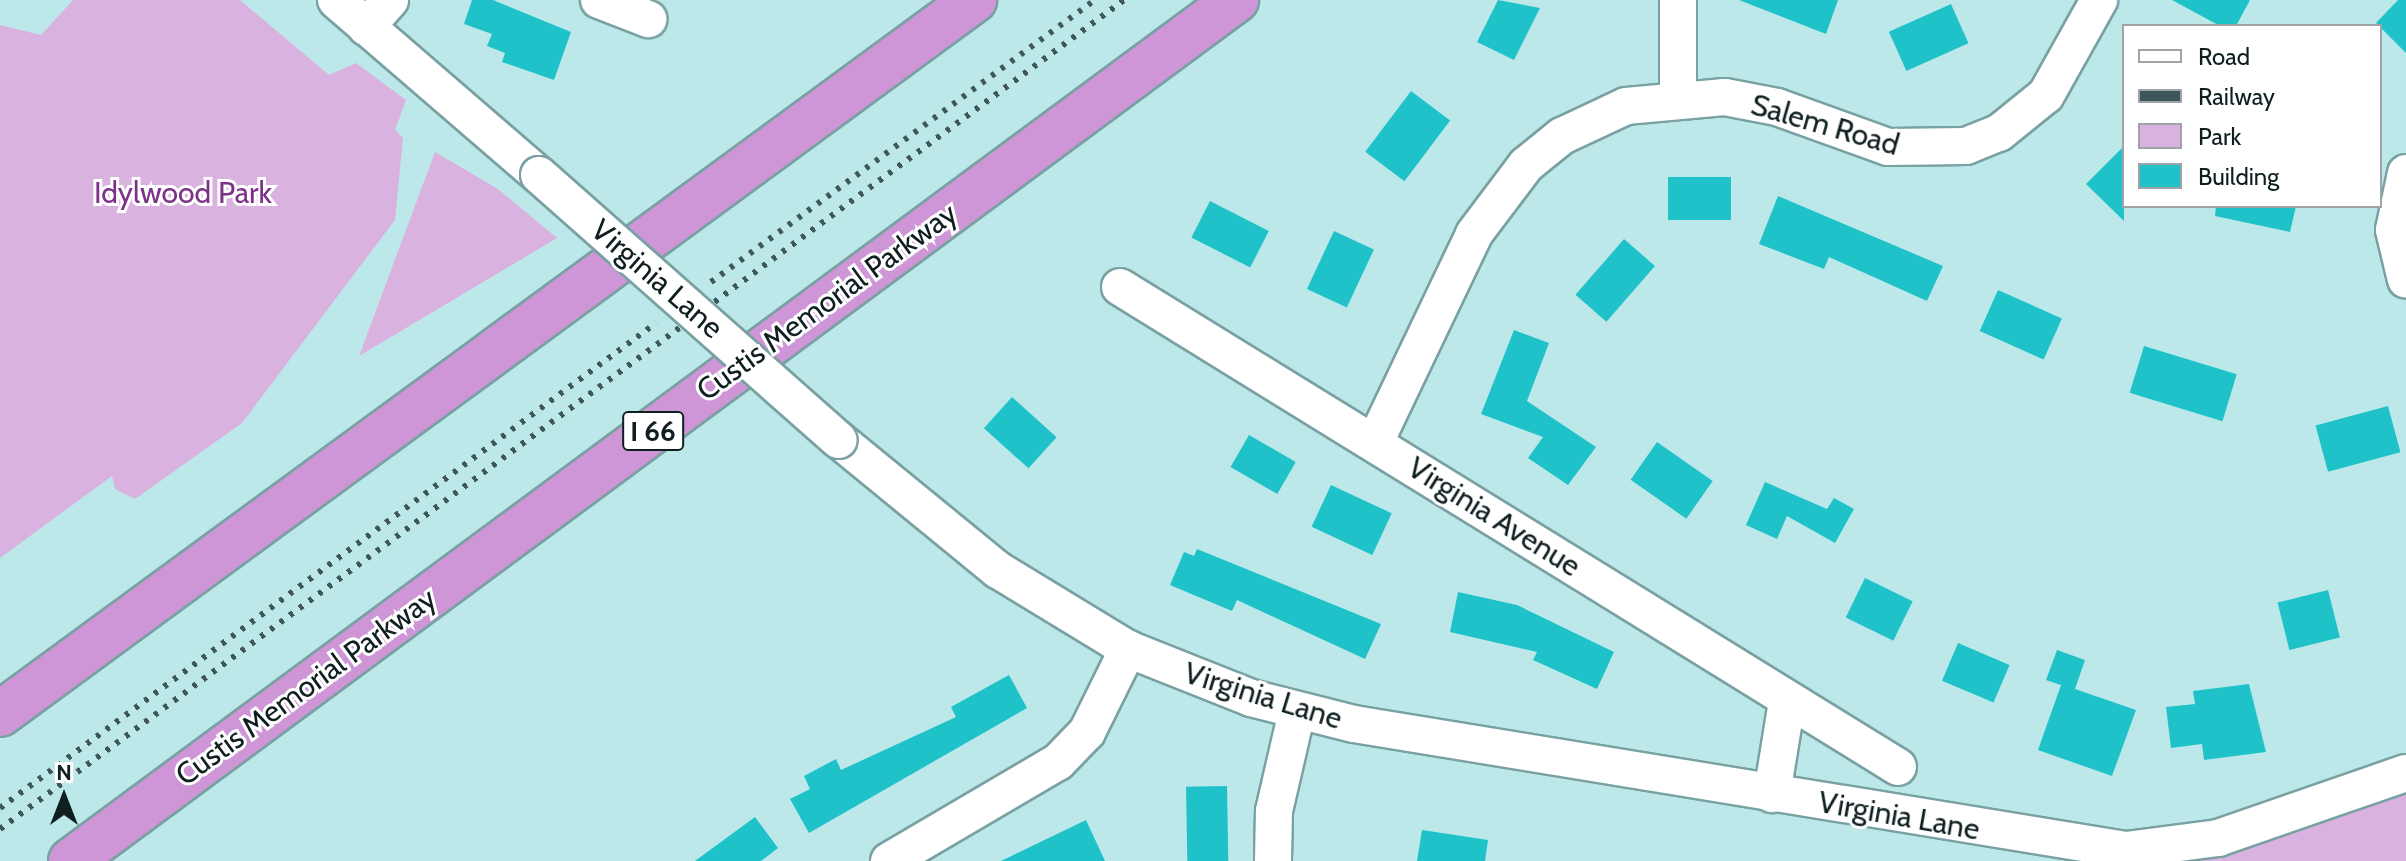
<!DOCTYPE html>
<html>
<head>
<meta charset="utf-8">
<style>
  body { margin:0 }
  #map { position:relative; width:2406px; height:861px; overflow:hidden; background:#bde8e9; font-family:Cabin,sans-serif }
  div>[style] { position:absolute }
  .green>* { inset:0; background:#d9b2df }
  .building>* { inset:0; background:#20c2c9; transform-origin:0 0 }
  .roads { filter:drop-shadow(2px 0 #79a1a3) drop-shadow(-2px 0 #79a1a3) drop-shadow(0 2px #79a1a3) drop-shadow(0 -2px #79a1a3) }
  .minor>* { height:36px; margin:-18px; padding:0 18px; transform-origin:18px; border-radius:18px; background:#fff }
  .highway>* { height:44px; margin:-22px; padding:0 22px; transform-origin:22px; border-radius:22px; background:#ce96d6 }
  .rail>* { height:6px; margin-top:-3px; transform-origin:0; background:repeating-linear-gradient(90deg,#3f5758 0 4px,transparent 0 12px) }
  .bridges { filter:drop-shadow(2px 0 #79a1a3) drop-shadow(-2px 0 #79a1a3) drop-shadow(0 2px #79a1a3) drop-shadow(0 -2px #79a1a3) }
  .minor-bridge>* { height:36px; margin:-18px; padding:0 18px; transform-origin:18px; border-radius:18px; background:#fff }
  span { translate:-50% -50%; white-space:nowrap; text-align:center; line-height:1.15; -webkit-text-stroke:6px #fff; paint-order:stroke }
  .shield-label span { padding:2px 6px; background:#fff; border:2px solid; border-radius:6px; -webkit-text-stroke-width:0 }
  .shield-label { font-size:28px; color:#0f1f20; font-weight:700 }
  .street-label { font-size:30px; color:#0f1f20 }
  .park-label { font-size:30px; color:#7c3288 }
  .legend { position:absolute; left:2122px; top:24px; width:260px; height:184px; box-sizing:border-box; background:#fff; border:2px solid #9fa5a6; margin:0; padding:10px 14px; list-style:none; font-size:24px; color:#0f1f20 }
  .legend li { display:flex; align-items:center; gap:16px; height:40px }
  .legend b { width:40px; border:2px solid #9fa5a6 }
  .north { position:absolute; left:24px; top:757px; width:80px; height:80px; -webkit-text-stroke:6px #fff; paint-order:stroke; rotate:0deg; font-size:22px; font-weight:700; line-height:32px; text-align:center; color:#0f1f20 }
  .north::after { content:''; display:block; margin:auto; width:28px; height:36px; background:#0f1f20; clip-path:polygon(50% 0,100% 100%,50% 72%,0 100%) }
</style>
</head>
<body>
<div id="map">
  <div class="green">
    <i style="clip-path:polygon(73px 0,240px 0,329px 75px,356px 63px,406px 100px,395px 130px,403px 138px,395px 220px,242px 423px,135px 499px,115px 489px,112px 476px,0 558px,0 25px,41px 35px)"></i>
    <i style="clip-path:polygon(435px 152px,498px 189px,557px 238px,359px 356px)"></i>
    <i style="clip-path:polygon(2406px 790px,2406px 861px,2161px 861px)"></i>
  </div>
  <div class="building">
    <i style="clip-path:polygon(472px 0,493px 0,571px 32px,554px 80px,502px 62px,505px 53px,487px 46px,492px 34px,464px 24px)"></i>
    <i style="clip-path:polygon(1498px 0,1540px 8px,1514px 60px,1477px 42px)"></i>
    <i style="clip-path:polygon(1739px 0,1838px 0,1826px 34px)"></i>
    <i style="clip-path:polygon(2172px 0,2250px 0,2236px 26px,2220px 26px)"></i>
    <i style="clip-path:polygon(2398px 0,2406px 0,2406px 53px,2376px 23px)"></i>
    <i style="left:1951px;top:4px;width:43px;height:68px;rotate:66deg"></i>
    <i style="left:1411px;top:91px;width:49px;height:76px;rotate:37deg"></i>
    <i style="clip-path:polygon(2124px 146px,2124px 221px,2086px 184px)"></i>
    <i style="left:1668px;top:177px;width:63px;height:43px"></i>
    <i style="clip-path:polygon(1778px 196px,1943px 266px,1927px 301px,1829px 257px,1824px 269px,1759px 244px)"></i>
    <i style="left:1210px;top:201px;width:66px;height:41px;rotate:27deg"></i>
    <i style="clip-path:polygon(2216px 206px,2296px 206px,2290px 232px,2215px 216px)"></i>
    <i style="left:1334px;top:231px;width:44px;height:64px;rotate:25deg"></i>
    <i style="left:1624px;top:239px;width:41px;height:74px;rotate:41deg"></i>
    <i style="left:1998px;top:290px;width:70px;height:45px;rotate:24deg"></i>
    <i style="clip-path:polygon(1514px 330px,1549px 343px,1527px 401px,1596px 447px,1568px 485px,1528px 458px,1543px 437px,1481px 414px)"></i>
    <i style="left:2144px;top:346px;width:97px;height:49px;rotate:17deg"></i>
    <i style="left:1012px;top:397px;width:60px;height:42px;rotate:42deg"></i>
    <i style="left:2388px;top:406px;width:48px;height:75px;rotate:75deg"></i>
    <i style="left:1249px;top:435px;width:54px;height:37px;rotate:30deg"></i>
    <i style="left:1657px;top:442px;width:68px;height:46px;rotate:35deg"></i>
    <i style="clip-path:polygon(1765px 482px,1827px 509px,1834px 498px,1854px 509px,1835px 543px,1787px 516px,1777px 539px,1746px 525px)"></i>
    <i style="left:1331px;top:485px;width:67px;height:46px;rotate:25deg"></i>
    <i style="clip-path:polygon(1197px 549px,1381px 624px,1365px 659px,1237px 600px,1232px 611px,1170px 585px,1184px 552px,1194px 556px)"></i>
    <i style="left:1865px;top:578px;width:53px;height:44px;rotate:26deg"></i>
    <i style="left:2328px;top:590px;width:49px;height:52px;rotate:76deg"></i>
    <i style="clip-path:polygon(1458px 592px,1517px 605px,1614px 652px,1597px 689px,1533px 660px,1537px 652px,1450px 632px)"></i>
    <i style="left:1958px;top:643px;width:56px;height:41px;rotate:23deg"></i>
    <i style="clip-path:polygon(2057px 650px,2085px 660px,2075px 689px,2136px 710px,2112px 776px,2038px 750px,2061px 685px,2046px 680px)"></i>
    <i style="clip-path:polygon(1009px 675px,1027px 708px,809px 833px,790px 799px,810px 789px,804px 776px,836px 759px,841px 770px,956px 717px,951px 707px)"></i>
    <i style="clip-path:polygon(2249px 684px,2266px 752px,2204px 760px,2202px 744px,2171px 748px,2166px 707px,2195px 704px,2193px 691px)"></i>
    <i style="left:1227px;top:786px;width:75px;height:41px;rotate:89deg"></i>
    <i style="clip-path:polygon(755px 817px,778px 848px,761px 861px,695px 861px)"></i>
    <i style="clip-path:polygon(1086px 820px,1105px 861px,1001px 861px)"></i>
    <i style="clip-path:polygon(1422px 830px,1488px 840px,1485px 861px,1417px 861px)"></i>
  </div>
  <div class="roads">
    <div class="minor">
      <i style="left:336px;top:0;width:268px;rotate:40.8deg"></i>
      <i style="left:599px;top:0;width:53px;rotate:21.2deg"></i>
      <i style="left:1678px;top:0;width:97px;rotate:90deg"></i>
      <i style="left:366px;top:27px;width:36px;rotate:-48deg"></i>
      <i style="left:2406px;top:173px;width:58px;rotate:101.9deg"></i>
      <i style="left:2394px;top:230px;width:51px;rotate:76.5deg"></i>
      <i style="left:1120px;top:287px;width:914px;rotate:31.67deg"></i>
      <i style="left:839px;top:440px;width:205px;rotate:39.3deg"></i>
      <i style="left:998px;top:570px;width:152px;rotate:31.3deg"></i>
      <i style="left:1128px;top:649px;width:132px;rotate:21.7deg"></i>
      <i style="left:1251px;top:698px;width:106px;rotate:14.2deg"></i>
      <i style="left:1354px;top:724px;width:782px;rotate:9.27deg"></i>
      <i style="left:2126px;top:850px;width:93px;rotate:-7.4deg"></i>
      <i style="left:2218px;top:838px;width:199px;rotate:-19.1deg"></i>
      <i style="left:1375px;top:442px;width:230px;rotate:-64.5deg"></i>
      <i style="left:1474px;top:234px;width:86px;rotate:-53deg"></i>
      <i style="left:1526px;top:165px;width:46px;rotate:-38.9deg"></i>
      <i style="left:1562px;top:136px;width:71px;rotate:-25.1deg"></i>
      <i style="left:1626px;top:106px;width:99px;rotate:-5.2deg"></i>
      <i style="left:1725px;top:97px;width:53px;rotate:10.9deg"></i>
      <i style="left:1777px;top:107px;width:118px;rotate:19.8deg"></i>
      <i style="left:1888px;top:147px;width:78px;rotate:-0.7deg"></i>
      <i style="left:1966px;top:146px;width:35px;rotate:-22deg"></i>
      <i style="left:1999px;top:133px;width:60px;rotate:-39deg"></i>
      <i style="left:2046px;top:95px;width:109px;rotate:-60.8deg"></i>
      <i style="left:1772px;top:794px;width:94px;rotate:-80.8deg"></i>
      <i style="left:889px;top:861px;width:196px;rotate:-30.4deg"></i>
      <i style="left:1058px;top:762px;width:42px;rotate:-46deg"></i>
      <i style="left:1087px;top:732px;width:93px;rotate:-63.7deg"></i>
      <i style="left:1273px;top:861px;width:50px;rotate:-88.9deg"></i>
      <i style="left:1274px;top:811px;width:103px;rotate:-77deg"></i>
    </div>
    <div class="highway">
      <i style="left:0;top:714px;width:1208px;rotate:-36.24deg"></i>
      <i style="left:71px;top:861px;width:1449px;rotate:-36.47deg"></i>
    </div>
  </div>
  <div class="rail">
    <i style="left:711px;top:282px;width:476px;rotate:-36.3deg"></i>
    <i style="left:0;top:808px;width:816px;rotate:-36.48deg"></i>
    <i style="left:0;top:829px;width:1397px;rotate:-36.41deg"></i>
  </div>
  <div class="bridges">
    <div class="minor-bridge">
      <i style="left:539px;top:175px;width:400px;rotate:41.5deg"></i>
    </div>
  </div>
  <div class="shield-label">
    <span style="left:653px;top:431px">I 66</span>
  </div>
  <div class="street-label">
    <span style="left:1825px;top:125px;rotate:16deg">Salem Road</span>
    <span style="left:657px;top:279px;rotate:41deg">Virginia Lane</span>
    <span style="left:827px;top:302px;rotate:-36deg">Custis Memorial Parkway</span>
    <span style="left:1494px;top:517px;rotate:32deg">Virginia Avenue</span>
    <span style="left:306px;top:687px;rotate:-36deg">Custis Memorial Parkway</span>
    <span style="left:1263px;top:696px;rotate:17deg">Virginia Lane</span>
    <span style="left:1899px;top:816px;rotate:10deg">Virginia Lane</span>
  </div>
  <div class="park-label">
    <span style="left:183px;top:193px">Idylwood Park</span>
  </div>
  <ul class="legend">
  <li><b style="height:10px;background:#fff"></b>Road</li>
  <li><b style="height:10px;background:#3f5758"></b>Railway</li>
  <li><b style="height:22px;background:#d9b2df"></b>Park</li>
  <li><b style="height:22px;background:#20c2c9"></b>Building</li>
  </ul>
  <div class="north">N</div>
</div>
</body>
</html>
